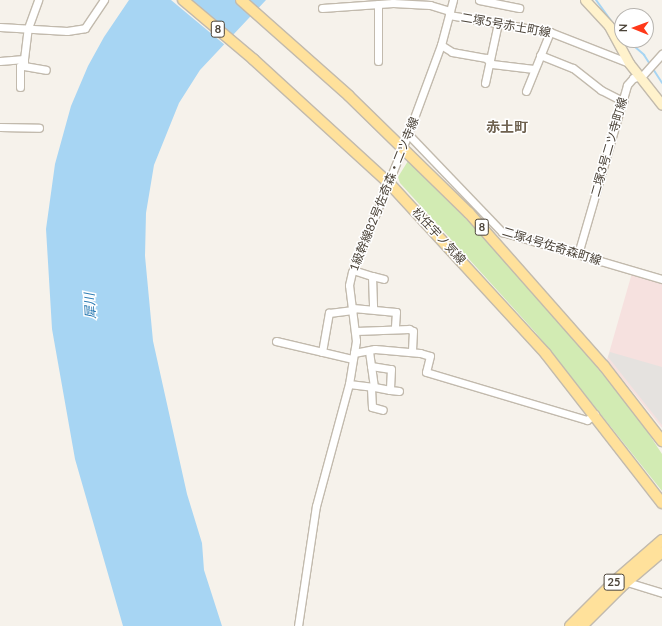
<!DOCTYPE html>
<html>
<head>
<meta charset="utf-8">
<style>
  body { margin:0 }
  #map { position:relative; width:662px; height:626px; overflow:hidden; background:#f6f2eb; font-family:Lato,"Noto Sans JP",sans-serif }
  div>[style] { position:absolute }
  .medical>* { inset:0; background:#f6e1df }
  .green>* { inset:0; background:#d2ebb3 }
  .parking>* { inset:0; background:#e5e2df }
  .water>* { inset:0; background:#a7d5f3 }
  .pier>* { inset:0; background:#f6f2eb }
  .stream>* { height:2px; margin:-1px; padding:0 1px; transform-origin:1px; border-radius:1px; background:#a7d5f3 }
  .roads { filter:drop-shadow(1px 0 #c2baad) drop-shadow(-1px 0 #c2baad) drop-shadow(0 1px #c2baad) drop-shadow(0 -1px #c2baad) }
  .street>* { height:7px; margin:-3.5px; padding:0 3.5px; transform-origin:3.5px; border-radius:3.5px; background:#fff }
  .secondary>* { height:9px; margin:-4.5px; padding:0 4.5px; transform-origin:4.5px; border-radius:4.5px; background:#fff2cc }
  .primary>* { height:10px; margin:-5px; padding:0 5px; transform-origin:5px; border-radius:5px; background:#ffe19b }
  span { translate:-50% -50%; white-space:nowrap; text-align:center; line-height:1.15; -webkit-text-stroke:3px #fff; paint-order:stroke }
  .shield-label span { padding:1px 3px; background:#fff; border:1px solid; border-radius:3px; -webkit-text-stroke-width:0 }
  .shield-label { font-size:11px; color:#4b4338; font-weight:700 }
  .street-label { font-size:12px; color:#4b4338 }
  .water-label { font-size:13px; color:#2b7bb3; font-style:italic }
  .quarter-label { font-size:14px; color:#6e614f; font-weight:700 }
  .north { position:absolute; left:614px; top:8px; width:40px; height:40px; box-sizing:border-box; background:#fff; border:1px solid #b7b4af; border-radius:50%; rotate:271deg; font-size:11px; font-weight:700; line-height:16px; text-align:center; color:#4b4338 }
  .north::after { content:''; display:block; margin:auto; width:14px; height:18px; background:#ff3819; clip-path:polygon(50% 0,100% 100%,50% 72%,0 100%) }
</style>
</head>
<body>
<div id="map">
  <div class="medical">
    <i style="clip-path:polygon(632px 273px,662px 281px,662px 428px,607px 360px)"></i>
  </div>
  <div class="green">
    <i style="clip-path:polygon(408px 161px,493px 246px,565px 328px,639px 419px,662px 454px,662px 491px,536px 333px,400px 183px,398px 177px)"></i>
  </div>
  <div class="parking">
    <i style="clip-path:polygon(610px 352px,662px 367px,662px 425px,608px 357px)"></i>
  </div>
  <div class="water">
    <i style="clip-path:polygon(129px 0,266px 0,200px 70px,179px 103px,154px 165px,146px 213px,145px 256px,153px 341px,187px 494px,202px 543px,204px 570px,222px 626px,123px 626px,75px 459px,52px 329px,46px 229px,55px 164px,71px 106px,88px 66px,104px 37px)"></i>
  </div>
  <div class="pier">
    <i style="clip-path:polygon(171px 0,190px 0,234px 36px,225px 45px)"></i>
  </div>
  <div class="stream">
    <i style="left:596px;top:0;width:44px;rotate:54.2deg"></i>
    <i style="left:627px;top:40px;width:23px;rotate:41deg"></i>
    <i style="left:644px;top:55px;width:33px;rotate:57deg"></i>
  </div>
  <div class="roads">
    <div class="street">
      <i style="left:479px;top:0;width:41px;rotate:11.3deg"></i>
      <i style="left:322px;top:8px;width:71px;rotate:-4deg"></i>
      <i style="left:393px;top:3px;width:37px;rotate:3deg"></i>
      <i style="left:430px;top:5px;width:21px;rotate:17deg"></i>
      <i style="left:449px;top:15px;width:102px;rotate:9.6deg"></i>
      <i style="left:550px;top:32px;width:85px;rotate:21.4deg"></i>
      <i style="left:0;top:27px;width:67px;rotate:3.4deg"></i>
      <i style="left:67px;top:31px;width:18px;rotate:-9deg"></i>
      <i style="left:85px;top:28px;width:34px;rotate:-56deg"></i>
      <i style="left:441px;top:45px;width:13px;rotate:32deg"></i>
      <i style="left:452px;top:52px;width:35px;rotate:10deg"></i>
      <i style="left:486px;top:58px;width:8px;rotate:45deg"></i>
      <i style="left:492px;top:64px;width:42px;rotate:6.8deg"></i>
      <i style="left:540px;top:55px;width:35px;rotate:22deg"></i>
      <i style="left:573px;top:68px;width:36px;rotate:38deg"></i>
      <i style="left:601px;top:90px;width:25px;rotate:27deg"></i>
      <i style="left:24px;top:59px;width:31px;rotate:-83deg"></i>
      <i style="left:28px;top:28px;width:30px;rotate:-70deg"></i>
      <i style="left:0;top:61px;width:24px;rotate:-5deg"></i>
      <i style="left:24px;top:59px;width:7px;rotate:90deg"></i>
      <i style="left:24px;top:66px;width:22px;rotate:10deg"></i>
      <i style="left:378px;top:61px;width:57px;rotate:-90deg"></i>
      <i style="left:485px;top:83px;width:61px;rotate:-77.8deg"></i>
      <i style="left:20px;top:87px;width:21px;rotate:-90deg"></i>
      <i style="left:20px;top:66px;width:4px"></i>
      <i style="left:526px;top:91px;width:64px;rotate:-67.9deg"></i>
      <i style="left:0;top:127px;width:39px;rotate:1deg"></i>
      <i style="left:408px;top:134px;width:136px;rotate:46.2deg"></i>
      <i style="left:502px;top:232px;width:167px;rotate:16.4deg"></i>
      <i style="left:578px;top:254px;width:176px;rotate:-73.8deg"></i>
      <i style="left:627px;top:85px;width:9px;rotate:-49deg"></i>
      <i style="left:633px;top:78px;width:9px;rotate:-13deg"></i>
      <i style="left:642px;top:76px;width:30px;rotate:-48deg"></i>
      <i style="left:353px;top:270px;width:20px;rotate:18deg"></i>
      <i style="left:372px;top:276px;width:33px;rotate:88deg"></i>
      <i style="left:372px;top:276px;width:12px;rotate:14deg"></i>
      <i style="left:353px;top:308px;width:43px;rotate:5.3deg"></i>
      <i style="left:396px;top:312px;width:16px;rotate:94deg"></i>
      <i style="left:356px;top:331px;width:53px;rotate:-2.2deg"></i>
      <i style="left:409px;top:329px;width:4px;rotate:27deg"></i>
      <i style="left:413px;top:331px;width:21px;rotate:93deg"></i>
      <i style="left:276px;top:341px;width:79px;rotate:13.2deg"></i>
      <i style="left:322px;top:352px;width:40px;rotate:-80deg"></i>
      <i style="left:329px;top:313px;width:24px;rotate:-7deg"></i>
      <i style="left:354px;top:353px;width:21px;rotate:-11deg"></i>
      <i style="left:375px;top:349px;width:45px;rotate:5.1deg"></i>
      <i style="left:420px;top:353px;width:10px;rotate:17deg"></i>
      <i style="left:430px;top:356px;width:16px;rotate:104deg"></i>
      <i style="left:426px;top:372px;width:168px;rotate:16.6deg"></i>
      <i style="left:587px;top:420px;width:10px;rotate:-37deg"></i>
      <i style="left:371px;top:366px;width:20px;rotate:9deg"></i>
      <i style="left:391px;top:369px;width:21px;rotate:93deg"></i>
      <i style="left:390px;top:390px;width:16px;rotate:-169deg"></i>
      <i style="left:349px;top:384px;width:25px;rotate:7deg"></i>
      <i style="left:374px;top:387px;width:37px;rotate:-98deg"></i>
      <i style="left:371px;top:388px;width:19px;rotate:87deg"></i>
      <i style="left:372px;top:407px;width:11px;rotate:15deg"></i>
      <i style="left:390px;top:390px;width:9px;rotate:6deg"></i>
      <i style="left:627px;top:582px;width:37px;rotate:17deg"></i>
      <i style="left:298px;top:626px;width:121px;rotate:-81.5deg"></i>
      <i style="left:316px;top:506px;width:126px;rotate:-74.9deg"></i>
      <i style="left:349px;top:384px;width:44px;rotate:-80.8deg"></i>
      <i style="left:356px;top:341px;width:56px;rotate:-97.1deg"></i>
      <i style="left:349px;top:285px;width:13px;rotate:-77deg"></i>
      <i style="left:352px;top:272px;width:149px;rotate:-67.9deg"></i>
      <i style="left:408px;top:134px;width:95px;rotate:-69.7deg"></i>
      <i style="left:441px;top:45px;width:47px;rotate:-75.1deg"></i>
    </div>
    <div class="secondary">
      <i style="left:585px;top:0;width:35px;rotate:47deg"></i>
      <i style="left:609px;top:26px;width:42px;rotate:61.6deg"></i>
      <i style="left:629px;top:63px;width:53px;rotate:51.8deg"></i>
    </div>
    <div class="primary">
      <i style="left:183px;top:0;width:92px;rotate:40.1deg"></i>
      <i style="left:253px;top:59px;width:184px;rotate:42.4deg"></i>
      <i style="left:389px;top:183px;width:232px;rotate:47.4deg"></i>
      <i style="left:546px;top:354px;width:189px;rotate:52.1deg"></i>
      <i style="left:241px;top:0;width:144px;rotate:41.6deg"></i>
      <i style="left:349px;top:96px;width:168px;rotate:44.3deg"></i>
      <i style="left:469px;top:213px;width:204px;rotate:48.6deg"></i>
      <i style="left:604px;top:366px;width:95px;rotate:52.3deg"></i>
      <i style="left:570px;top:626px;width:65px;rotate:-45deg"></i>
      <i style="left:616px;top:580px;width:61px;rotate:-41deg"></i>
      <i style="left:582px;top:626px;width:55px;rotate:-45deg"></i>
      <i style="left:621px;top:587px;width:54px;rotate:-40.5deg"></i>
    </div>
  </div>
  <div class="shield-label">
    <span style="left:218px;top:29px">8</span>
    <span style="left:482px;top:227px">8</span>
    <span style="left:614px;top:582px">25</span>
  </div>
  <div class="street-label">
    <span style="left:506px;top:25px;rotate:10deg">二塚5号赤土町線</span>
    <span style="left:609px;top:147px;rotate:-74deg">二塚3号二ツ寺町線</span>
    <span style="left:384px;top:194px;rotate:-68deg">1級幹線82号佐奇森・二ツ寺線</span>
    <span style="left:439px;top:236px;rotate:47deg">松任宇ノ気線</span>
    <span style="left:552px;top:246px;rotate:17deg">二塚4号佐奇森町線</span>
  </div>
  <div class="water-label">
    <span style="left:90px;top:306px;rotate:-93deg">犀川</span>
  </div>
  <div class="quarter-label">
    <span style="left:507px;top:127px">赤土町</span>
  </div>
  <div class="north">N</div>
</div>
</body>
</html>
